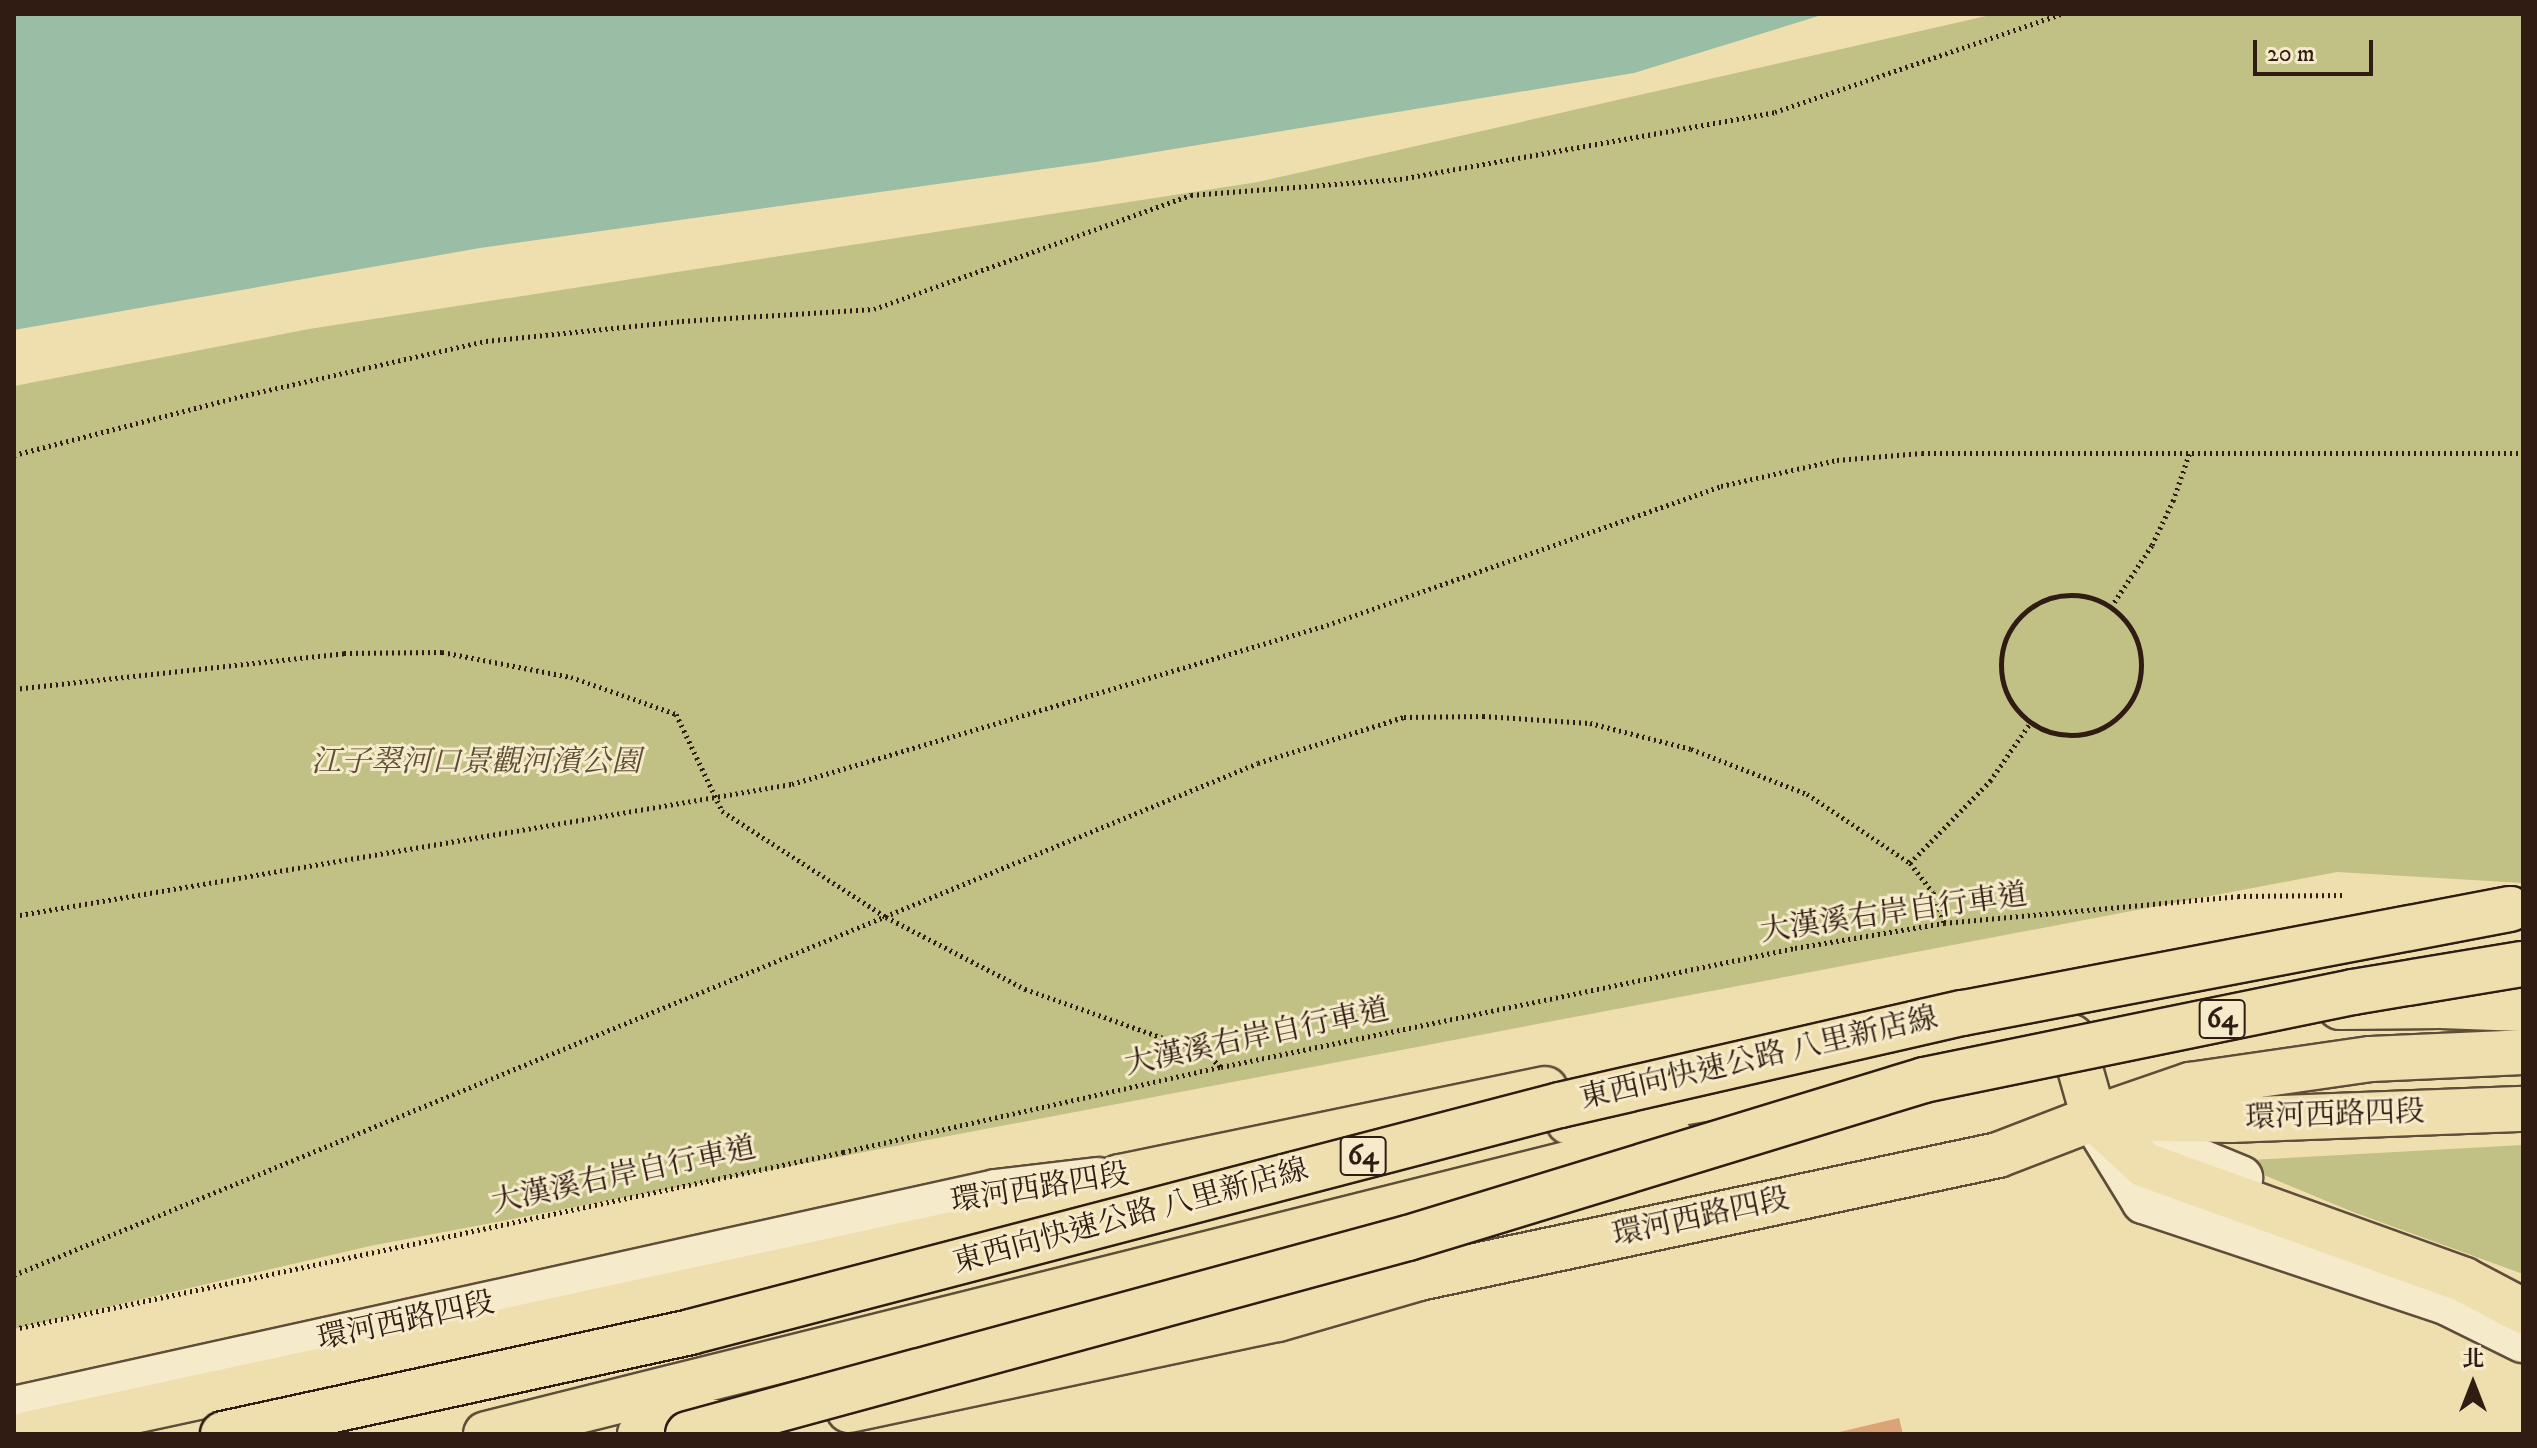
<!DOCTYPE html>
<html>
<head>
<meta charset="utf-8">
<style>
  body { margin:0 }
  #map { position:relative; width:2537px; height:1448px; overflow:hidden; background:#efdfae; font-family:"IM FELL DW Pica","Noto Serif TC",serif }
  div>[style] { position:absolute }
  .green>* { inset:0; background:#c1c085 }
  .water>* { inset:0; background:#9abda6 }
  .building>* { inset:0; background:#dca376 }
  .path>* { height:5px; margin-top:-2.5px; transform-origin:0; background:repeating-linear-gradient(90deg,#301c12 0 2px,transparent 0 6px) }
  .path>.ring { margin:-2.5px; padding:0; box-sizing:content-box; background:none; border:5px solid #301c12; border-radius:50% }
  .roads { filter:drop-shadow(2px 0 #604d39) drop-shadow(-2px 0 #604d39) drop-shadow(0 2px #604d39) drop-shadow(0 -2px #604d39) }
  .minor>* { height:44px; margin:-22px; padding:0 22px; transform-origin:22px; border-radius:22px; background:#f5eaca }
  .major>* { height:44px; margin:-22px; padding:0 22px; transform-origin:22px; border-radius:22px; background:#efdfae }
  .highway>* { height:44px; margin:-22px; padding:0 22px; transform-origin:22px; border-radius:22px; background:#efdfae }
  .bridges { filter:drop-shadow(2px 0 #301c12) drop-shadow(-2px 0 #301c12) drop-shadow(0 2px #301c12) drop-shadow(0 -2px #301c12) }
  .highway-bridge>* { height:44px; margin:-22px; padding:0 22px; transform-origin:22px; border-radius:22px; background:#efdfae }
  span { translate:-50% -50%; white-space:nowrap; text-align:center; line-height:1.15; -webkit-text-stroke:6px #f5eaca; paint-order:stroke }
  .shield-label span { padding:2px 6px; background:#f5eaca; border:2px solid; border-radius:6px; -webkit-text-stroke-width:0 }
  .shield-label { font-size:28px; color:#301c12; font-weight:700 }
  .park-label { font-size:30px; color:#5c4d34; font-style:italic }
  .street-label { font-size:30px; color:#301c12 }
  .frame { position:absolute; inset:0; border:16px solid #301c12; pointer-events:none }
  .north { position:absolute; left:2433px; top:1344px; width:80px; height:80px; -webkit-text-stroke:6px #f5eaca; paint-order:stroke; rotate:0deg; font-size:22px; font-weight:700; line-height:32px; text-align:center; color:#301c12 }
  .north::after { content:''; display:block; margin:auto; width:28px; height:36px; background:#301c12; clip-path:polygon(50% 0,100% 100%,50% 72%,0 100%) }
  .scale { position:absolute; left:2253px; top:40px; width:120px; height:36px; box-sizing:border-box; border:4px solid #301c12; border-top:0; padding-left:10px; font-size:24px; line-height:28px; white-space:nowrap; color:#301c12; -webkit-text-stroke:6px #f5eaca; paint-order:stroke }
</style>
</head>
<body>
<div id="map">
  <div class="green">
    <i style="clip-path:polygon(1995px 14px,2523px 14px,2523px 883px,2337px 872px,370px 1246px,14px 1329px,14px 386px,309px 329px,1258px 182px)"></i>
    <i style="clip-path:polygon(2523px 1145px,2523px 1274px,2353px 1212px,2206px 1151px,2250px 1160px)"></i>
  </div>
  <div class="water">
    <i style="clip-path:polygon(14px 14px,1825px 14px,1634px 73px,1095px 162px,480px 248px,14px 330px)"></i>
  </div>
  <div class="building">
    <i style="clip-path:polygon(1899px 1418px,1903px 1434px,1835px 1434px,1835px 1433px)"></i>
  </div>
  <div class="path">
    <i style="left:14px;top:455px;width:240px;rotate:-14.5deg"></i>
    <i style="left:246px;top:395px;width:246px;rotate:-12.7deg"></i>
    <i style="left:486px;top:341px;width:197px;rotate:-5.8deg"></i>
    <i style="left:682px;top:321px;width:192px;rotate:-3.6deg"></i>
    <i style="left:874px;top:309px;width:337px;rotate:-19.8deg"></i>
    <i style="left:1191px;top:195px;width:210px;rotate:-4.4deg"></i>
    <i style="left:1400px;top:179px;width:381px;rotate:-10.1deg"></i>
    <i style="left:1775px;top:112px;width:302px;rotate:-18.9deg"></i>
    <i class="ring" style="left:2001px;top:595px;width:135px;height:135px"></i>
    <i style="left:2111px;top:607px;width:74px;rotate:-56.5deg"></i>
    <i style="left:2152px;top:545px;width:49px;rotate:-64.5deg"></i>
    <i style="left:2173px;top:501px;width:52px;rotate:-70.9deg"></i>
    <i style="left:14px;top:689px;width:332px;rotate:-6.2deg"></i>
    <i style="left:344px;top:653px;width:98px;rotate:-0.6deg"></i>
    <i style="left:442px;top:652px;width:131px;rotate:11deg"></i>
    <i style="left:571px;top:677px;width:111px;rotate:19.4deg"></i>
    <i style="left:676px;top:714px;width:107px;rotate:64.6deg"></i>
    <i style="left:722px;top:811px;width:195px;rotate:32.9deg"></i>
    <i style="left:886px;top:917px;width:157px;rotate:27.4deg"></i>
    <i style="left:1025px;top:989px;width:192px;rotate:19.5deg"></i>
    <i style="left:1206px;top:1053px;width:21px;rotate:43deg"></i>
    <i style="left:1910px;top:863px;width:115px;rotate:-45.7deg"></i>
    <i style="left:1990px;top:781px;width:72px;rotate:-55.2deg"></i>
    <i style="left:14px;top:916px;width:789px;rotate:-9.63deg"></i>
    <i style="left:792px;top:784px;width:558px;rotate:-16.55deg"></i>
    <i style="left:1327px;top:625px;width:418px;rotate:-19.4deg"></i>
    <i style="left:1721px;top:486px;width:119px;rotate:-12.6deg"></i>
    <i style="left:1837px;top:460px;width:85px;rotate:-4.7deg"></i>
    <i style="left:1922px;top:453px;width:601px"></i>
    <i style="left:14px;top:1275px;width:1345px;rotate:-22.37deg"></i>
    <i style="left:1258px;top:763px;width:153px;rotate:-17.5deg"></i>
    <i style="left:1404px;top:717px;width:79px;rotate:-0.7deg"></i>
    <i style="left:1483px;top:716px;width:107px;rotate:3.7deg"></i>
    <i style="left:1590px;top:723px;width:104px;rotate:14.4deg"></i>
    <i style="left:1691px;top:749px;width:124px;rotate:21.2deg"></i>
    <i style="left:1807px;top:794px;width:124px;rotate:33.8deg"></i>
    <i style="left:1910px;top:863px;width:37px;rotate:52deg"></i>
    <i style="left:1933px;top:892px;width:33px;rotate:70deg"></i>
    <i style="left:14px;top:1329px;width:848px;rotate:-12.05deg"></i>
    <i style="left:843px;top:1152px;width:387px;rotate:-12.7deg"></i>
    <i style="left:1221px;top:1067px;width:586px;rotate:-11.71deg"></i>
    <i style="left:1795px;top:948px;width:151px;rotate:-9.5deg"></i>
    <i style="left:1944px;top:923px;width:295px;rotate:-5.2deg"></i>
    <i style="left:2238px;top:896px;width:108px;rotate:-0.5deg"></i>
  </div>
  <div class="roads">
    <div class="minor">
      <i style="left:2097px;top:1119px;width:155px;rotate:22.4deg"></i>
      <i style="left:2103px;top:1134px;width:79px;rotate:58.5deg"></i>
      <i style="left:2144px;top:1201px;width:321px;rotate:18.5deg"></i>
      <i style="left:2448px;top:1303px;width:84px;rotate:26.3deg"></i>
      <i style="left:14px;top:1409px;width:1006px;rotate:-12.46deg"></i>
      <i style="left:996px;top:1192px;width:103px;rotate:-6.7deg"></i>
    </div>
    <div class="major">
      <i style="left:2340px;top:1007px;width:101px;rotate:-0.6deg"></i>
      <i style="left:2441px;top:1006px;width:38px;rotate:-22deg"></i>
      <i style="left:1951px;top:1017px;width:122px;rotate:9.5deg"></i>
      <i style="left:2071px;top:1037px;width:84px;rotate:74.1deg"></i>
      <i style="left:2094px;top:1118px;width:69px;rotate:42.7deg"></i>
      <i style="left:2145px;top:1165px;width:339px;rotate:19.8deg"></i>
      <i style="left:2464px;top:1280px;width:67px;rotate:27.7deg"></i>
      <i style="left:1569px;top:1122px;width:396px;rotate:-9.7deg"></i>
      <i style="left:1120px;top:1177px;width:434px;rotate:-11.7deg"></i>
      <i style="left:849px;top:1410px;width:439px;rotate:-12deg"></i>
      <i style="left:1278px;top:1319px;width:147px;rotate:-16.2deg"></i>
      <i style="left:1419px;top:1278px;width:592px;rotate:-11.99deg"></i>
      <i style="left:1998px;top:1155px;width:103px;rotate:-21.1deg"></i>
      <i style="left:2094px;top:1118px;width:138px;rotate:0.8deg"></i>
      <i style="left:2232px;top:1120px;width:291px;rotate:-2.2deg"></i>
      <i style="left:640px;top:1434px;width:59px;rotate:-11.7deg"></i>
      <i style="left:698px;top:1422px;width:27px"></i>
    </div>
    <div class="highway">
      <i style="left:2441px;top:1006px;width:82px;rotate:2.1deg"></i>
      <i style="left:2094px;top:1118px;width:102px;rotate:-19deg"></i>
      <i style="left:2190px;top:1085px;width:183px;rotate:-8.2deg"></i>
      <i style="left:2371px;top:1059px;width:152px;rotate:-2.6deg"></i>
      <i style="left:27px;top:1434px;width:1009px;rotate:-12.19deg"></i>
      <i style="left:1013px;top:1221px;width:116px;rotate:-22.4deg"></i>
      <i style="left:486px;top:1434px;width:1221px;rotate:-14.02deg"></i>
    </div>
  </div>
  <div class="bridges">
    <div class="highway-bridge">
      <i style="left:223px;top:1434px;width:478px;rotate:-12.3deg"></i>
      <i style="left:690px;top:1332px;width:899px;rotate:-14.62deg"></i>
      <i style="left:1560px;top:1105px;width:413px;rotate:-12.9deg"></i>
      <i style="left:1963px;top:1013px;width:557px;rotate:-10.77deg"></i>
      <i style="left:688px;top:1434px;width:746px;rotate:-15.23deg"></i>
      <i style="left:1408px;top:1238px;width:540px;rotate:-17.02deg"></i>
      <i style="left:1924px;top:1080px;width:438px;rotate:-11.6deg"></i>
      <i style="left:2353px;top:992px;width:171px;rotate:-9.4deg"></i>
    </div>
  </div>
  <div class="shield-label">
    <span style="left:2222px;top:1019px">64</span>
    <span style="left:1363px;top:1156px">64</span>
  </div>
  <div class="park-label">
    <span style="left:476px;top:763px">江子翠河口景觀河濱公園</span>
  </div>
  <div class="street-label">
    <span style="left:1894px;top:914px;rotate:-8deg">大漢溪右岸自行車道</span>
    <span style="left:1257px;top:1038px;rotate:-12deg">大漢溪右岸自行車道</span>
    <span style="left:1759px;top:1059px;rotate:-13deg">東西向快速公路 八里新店線</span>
    <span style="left:2335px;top:1116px;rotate:-2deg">環河西路四段</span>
    <span style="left:624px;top:1176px;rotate:-12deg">大漢溪右岸自行車道</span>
    <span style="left:1040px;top:1189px;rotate:-9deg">環河西路四段</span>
    <span style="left:1131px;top:1217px;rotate:-15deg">東西向快速公路 八里新店線</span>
    <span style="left:1701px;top:1218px;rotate:-12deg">環河西路四段</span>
    <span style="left:406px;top:1322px;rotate:-12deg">環河西路四段</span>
  </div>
  <div class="frame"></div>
  <div class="north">北</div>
  <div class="scale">20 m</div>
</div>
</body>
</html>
